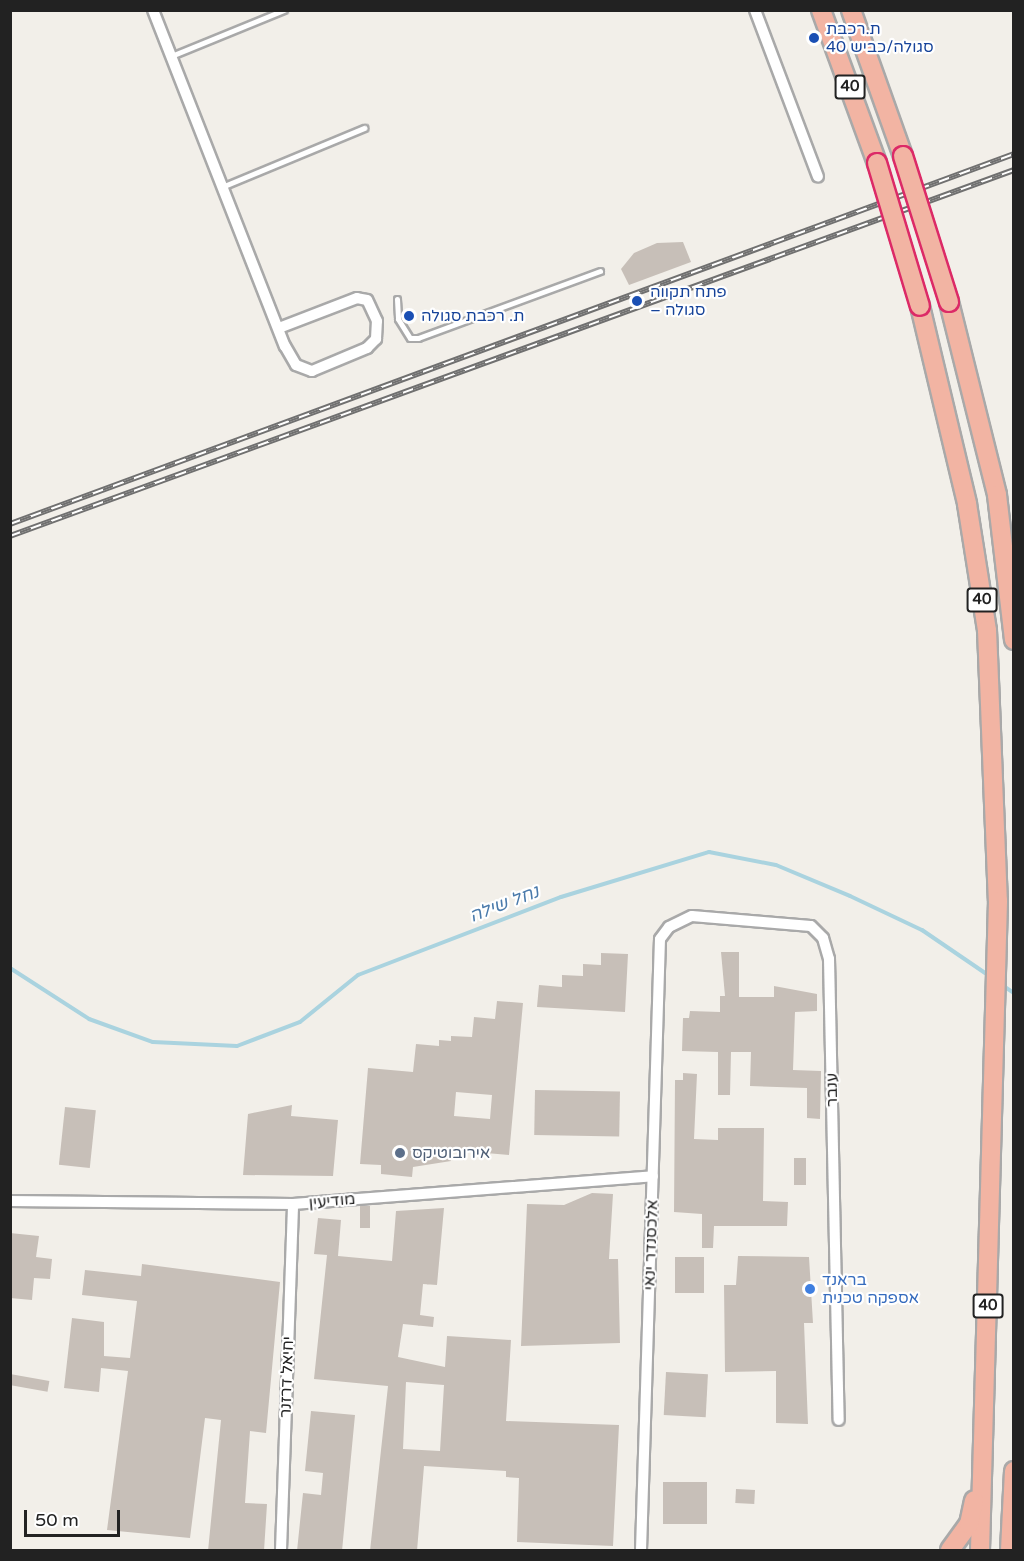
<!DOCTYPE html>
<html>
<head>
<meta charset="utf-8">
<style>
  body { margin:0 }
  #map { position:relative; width:1024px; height:1561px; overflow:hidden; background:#f2efe9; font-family:"Varela Round",Heebo,sans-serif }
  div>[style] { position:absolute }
  .stream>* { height:4px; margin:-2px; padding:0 2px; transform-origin:2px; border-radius:2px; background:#aad3df }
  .building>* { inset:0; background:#c7bfb8; transform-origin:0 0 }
  .roads { filter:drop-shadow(2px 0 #a9a9a9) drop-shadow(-2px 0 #a9a9a9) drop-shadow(0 2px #a9a9a9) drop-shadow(0 -2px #a9a9a9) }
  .service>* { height:5px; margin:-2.5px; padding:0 2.5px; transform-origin:2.5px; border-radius:2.5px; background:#fff }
  .minor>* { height:10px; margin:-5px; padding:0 5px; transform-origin:5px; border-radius:5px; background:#fff }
  .trunk>* { height:18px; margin:-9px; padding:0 9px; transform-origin:9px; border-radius:9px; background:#f2b4a3 }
  .rail>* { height:6px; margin-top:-3px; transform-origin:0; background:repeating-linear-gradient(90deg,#fff 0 11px,#707070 0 22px); box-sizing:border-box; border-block:2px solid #707070 }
  .bridges { filter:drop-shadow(2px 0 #dc2a67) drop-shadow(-2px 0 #dc2a67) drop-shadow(0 2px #dc2a67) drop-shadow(0 -2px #dc2a67) }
  .trunk-bridge>* { height:18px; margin:-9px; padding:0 9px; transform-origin:9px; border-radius:9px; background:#f2b4a3 }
  .dots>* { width:16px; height:16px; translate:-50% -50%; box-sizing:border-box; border:3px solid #fff; border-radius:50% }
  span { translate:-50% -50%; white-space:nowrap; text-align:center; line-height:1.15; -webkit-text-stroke:4.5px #fff; paint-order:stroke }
  .shield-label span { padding:2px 4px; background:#fff; border:2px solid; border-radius:4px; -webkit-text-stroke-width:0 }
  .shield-label { font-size:15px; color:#222; font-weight:700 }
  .transit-label { font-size:16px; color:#164399 }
  .left { translate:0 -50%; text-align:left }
  .street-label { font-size:16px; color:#222 }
  .service-label { font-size:16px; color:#4e5e75 }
  .shop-label { font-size:16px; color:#366cbe }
  .water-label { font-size:18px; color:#4a7aab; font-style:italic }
  .frame { position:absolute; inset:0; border:12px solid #222; pointer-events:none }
  .scale { position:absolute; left:24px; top:1510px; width:96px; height:27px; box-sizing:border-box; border:3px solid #222; border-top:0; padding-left:8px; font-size:18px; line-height:21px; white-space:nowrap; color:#222; -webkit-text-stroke:4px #fff; paint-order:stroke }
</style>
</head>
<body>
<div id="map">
  <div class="stream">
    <i style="left:10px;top:968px;width:94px;rotate:32.8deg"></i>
    <i style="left:89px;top:1019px;width:68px;rotate:19.8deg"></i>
    <i style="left:153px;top:1042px;width:84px;rotate:2.7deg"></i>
    <i style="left:237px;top:1046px;width:67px;rotate:-20.9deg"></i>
    <i style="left:300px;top:1022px;width:75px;rotate:-39deg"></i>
    <i style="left:358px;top:975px;width:217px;rotate:-21deg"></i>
    <i style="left:561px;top:897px;width:155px;rotate:-16.9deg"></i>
    <i style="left:709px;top:852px;width:68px;rotate:11deg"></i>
    <i style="left:776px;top:865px;width:80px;rotate:22.7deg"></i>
    <i style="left:850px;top:896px;width:80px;rotate:25.3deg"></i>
    <i style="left:922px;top:930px;width:83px;rotate:34.3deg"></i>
    <i style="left:1002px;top:985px;width:14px;rotate:34deg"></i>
  </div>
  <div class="building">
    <i style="clip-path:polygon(683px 242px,691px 262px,629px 285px,621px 269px,634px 253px,657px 243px)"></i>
    <i style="clip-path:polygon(721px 952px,739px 952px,739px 997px,774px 997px,774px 986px,817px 994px,817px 1011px,795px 1012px,793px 1070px,821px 1071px,820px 1119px,807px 1118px,807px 1088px,750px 1086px,751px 1052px,731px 1052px,730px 1095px,718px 1095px,718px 1052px,682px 1051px,683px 1018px,689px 1018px,690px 1011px,720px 1012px,720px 996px,725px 996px)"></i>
    <i style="clip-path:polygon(601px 953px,628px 954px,625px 1012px,537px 1007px,539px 985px,562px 987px,562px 975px,583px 976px,583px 964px,601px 965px)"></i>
    <i style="clip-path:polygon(evenodd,497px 1001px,523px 1003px,509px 1155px,452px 1150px,451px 1161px,413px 1167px,412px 1177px,381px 1174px,381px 1165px,360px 1164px,368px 1068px,413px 1072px,416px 1044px,439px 1046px,439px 1040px,451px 1041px,451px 1036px,472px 1037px,474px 1017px,495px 1019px,497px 1001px,456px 1092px,492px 1095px,490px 1119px,454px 1116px,456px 1092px)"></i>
    <i style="clip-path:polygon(683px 1073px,697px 1074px,694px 1139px,718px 1140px,718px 1128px,764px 1128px,763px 1201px,788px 1202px,787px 1226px,714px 1226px,713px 1248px,702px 1248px,702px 1214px,674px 1212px,675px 1080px,683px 1080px)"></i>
    <i style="left:535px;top:1090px;width:85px;height:45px;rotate:1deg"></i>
    <i style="clip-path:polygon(292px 1105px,291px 1116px,338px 1120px,333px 1176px,243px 1175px,248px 1114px)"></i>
    <i style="left:65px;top:1107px;width:31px;height:58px;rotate:6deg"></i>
    <i style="left:794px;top:1158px;width:12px;height:27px"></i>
    <i style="clip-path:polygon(592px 1193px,613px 1194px,609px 1259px,618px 1259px,620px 1343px,521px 1346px,527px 1204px,564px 1205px)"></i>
    <i style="left:360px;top:1206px;width:10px;height:22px"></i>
    <i style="clip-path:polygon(evenodd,444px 1208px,437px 1285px,423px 1284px,420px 1315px,434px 1317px,433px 1327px,403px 1324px,398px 1357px,445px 1367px,447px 1336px,511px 1340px,506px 1421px,619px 1425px,613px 1546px,517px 1542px,519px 1478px,506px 1477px,506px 1471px,424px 1466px,417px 1551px,370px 1551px,388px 1386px,314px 1379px,327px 1255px,314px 1254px,318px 1218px,341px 1220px,338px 1256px,392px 1261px,396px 1211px,444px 1208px,406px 1382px,444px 1385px,440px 1451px,403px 1449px,406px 1382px)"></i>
    <i style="clip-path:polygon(10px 1233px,39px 1236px,36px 1257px,52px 1259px,50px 1279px,34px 1278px,32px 1300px,10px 1298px)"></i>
    <i style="clip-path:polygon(738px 1256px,809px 1257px,813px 1323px,804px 1323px,808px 1424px,776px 1423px,776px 1371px,725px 1372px,724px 1285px,736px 1285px)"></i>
    <i style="left:675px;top:1257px;width:29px;height:36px"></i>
    <i style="clip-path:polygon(142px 1264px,280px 1282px,266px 1433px,250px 1431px,245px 1503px,267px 1504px,264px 1551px,208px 1551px,221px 1420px,205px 1418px,190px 1538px,107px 1530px,128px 1371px,101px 1368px,99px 1392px,64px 1388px,72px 1318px,104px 1322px,104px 1356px,130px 1358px,137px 1301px,82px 1295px,85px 1270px,141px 1276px)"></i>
    <i style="left:666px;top:1372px;width:42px;height:43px;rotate:3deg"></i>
    <i style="left:10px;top:1374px;width:40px;height:11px;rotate:10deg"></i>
    <i style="clip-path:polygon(311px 1411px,355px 1415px,342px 1551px,297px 1551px,303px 1493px,321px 1495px,323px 1473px,305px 1471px)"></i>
    <i style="left:663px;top:1482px;width:44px;height:42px"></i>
    <i style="left:736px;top:1489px;width:19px;height:14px;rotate:3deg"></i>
  </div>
  <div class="roads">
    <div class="service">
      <i style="left:171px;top:56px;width:122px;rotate:-22.2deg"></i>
      <i style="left:224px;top:186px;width:152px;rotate:-22.5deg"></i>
      <i style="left:397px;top:299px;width:20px;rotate:87deg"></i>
      <i style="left:398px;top:319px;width:22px;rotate:58deg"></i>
      <i style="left:410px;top:338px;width:8px"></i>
      <i style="left:418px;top:338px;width:194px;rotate:-20.2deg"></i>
    </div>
    <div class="minor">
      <i style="left:153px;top:10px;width:361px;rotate:68.6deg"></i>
      <i style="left:285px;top:346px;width:22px;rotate:60deg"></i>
      <i style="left:296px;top:365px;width:17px;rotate:21deg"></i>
      <i style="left:312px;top:371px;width:60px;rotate:-22.7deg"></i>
      <i style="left:367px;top:348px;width:13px;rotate:-45deg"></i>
      <i style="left:376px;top:339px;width:18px;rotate:-87deg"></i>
      <i style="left:377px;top:321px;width:23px;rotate:-115deg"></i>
      <i style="left:367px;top:300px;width:10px;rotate:-169deg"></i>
      <i style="left:357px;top:298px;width:84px;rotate:159deg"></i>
      <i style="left:755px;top:10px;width:178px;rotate:69.3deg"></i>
      <i style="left:10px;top:1201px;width:283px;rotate:0.6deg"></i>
      <i style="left:293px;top:1204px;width:361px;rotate:-4.4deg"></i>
      <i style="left:281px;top:1550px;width:346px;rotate:-88deg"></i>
      <i style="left:641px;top:1550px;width:611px;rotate:-88.22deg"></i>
      <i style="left:660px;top:939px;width:15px;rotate:-53deg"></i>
      <i style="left:669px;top:927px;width:25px;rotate:-26deg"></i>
      <i style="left:692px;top:916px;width:119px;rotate:4.8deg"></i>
      <i style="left:811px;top:926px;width:17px;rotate:45deg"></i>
      <i style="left:823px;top:938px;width:22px;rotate:74deg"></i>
      <i style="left:829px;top:959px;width:461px;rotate:88.8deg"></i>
    </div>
    <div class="trunk">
      <i style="left:821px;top:10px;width:163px;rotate:69.9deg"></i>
      <i style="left:851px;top:10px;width:155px;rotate:70.4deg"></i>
      <i style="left:949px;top:302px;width:199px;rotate:76deg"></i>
      <i style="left:997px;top:495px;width:146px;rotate:83.3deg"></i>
      <i style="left:920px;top:306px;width:204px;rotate:76.6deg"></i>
      <i style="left:967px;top:504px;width:128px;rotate:81deg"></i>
      <i style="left:987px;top:630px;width:271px;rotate:87.7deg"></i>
      <i style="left:998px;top:901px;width:649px;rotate:91.59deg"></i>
      <i style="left:950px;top:1550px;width:32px;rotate:-54deg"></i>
      <i style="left:969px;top:1524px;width:24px;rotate:-78deg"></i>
      <i style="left:1010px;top:1550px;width:79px;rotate:-87.1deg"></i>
    </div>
  </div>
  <div class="rail">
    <i style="left:10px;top:524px;width:1070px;rotate:-20.23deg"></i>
    <i style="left:10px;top:536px;width:1069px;rotate:-20.03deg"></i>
  </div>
  <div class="bridges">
    <div class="trunk-bridge">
      <i style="left:903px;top:156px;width:153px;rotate:72.5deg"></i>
      <i style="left:877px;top:163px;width:149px;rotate:73.3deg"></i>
    </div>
  </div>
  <div class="dots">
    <i style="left:814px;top:38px;background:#1a4fb4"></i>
    <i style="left:637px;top:301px;background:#1a4fb4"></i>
    <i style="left:409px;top:316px;background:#1a4fb4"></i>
    <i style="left:400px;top:1153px;background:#5c6f8a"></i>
    <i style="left:810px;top:1289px;background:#3f7fe0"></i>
  </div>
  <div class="shield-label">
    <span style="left:850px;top:87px">40</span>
    <span style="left:982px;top:600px">40</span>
    <span style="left:988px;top:1306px">40</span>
  </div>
  <div class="transit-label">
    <span class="left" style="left:826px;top:38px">ת.רכבת<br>סגולה/כביש 40</span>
    <span class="left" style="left:650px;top:301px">פתח תקווה<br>– סגולה</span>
    <span class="left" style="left:421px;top:316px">ת. רכבת סגולה</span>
  </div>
  <div class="street-label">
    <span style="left:832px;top:1090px;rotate:-91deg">ענבר</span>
    <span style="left:332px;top:1201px;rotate:-5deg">מודיעין</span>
    <span style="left:651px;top:1245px;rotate:-88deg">אלכסנדר ינאי</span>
    <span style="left:287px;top:1377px;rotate:-88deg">יחיאל דרזנר</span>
  </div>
  <div class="service-label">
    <span class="left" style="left:412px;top:1153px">אירובוטיקס</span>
  </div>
  <div class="shop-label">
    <span class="left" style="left:822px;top:1289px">בראנד<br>אספקה טכנית</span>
  </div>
  <div class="water-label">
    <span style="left:504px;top:904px;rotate:-21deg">נחל שילה</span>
  </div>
  <div class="frame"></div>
  <div class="scale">50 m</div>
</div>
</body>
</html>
